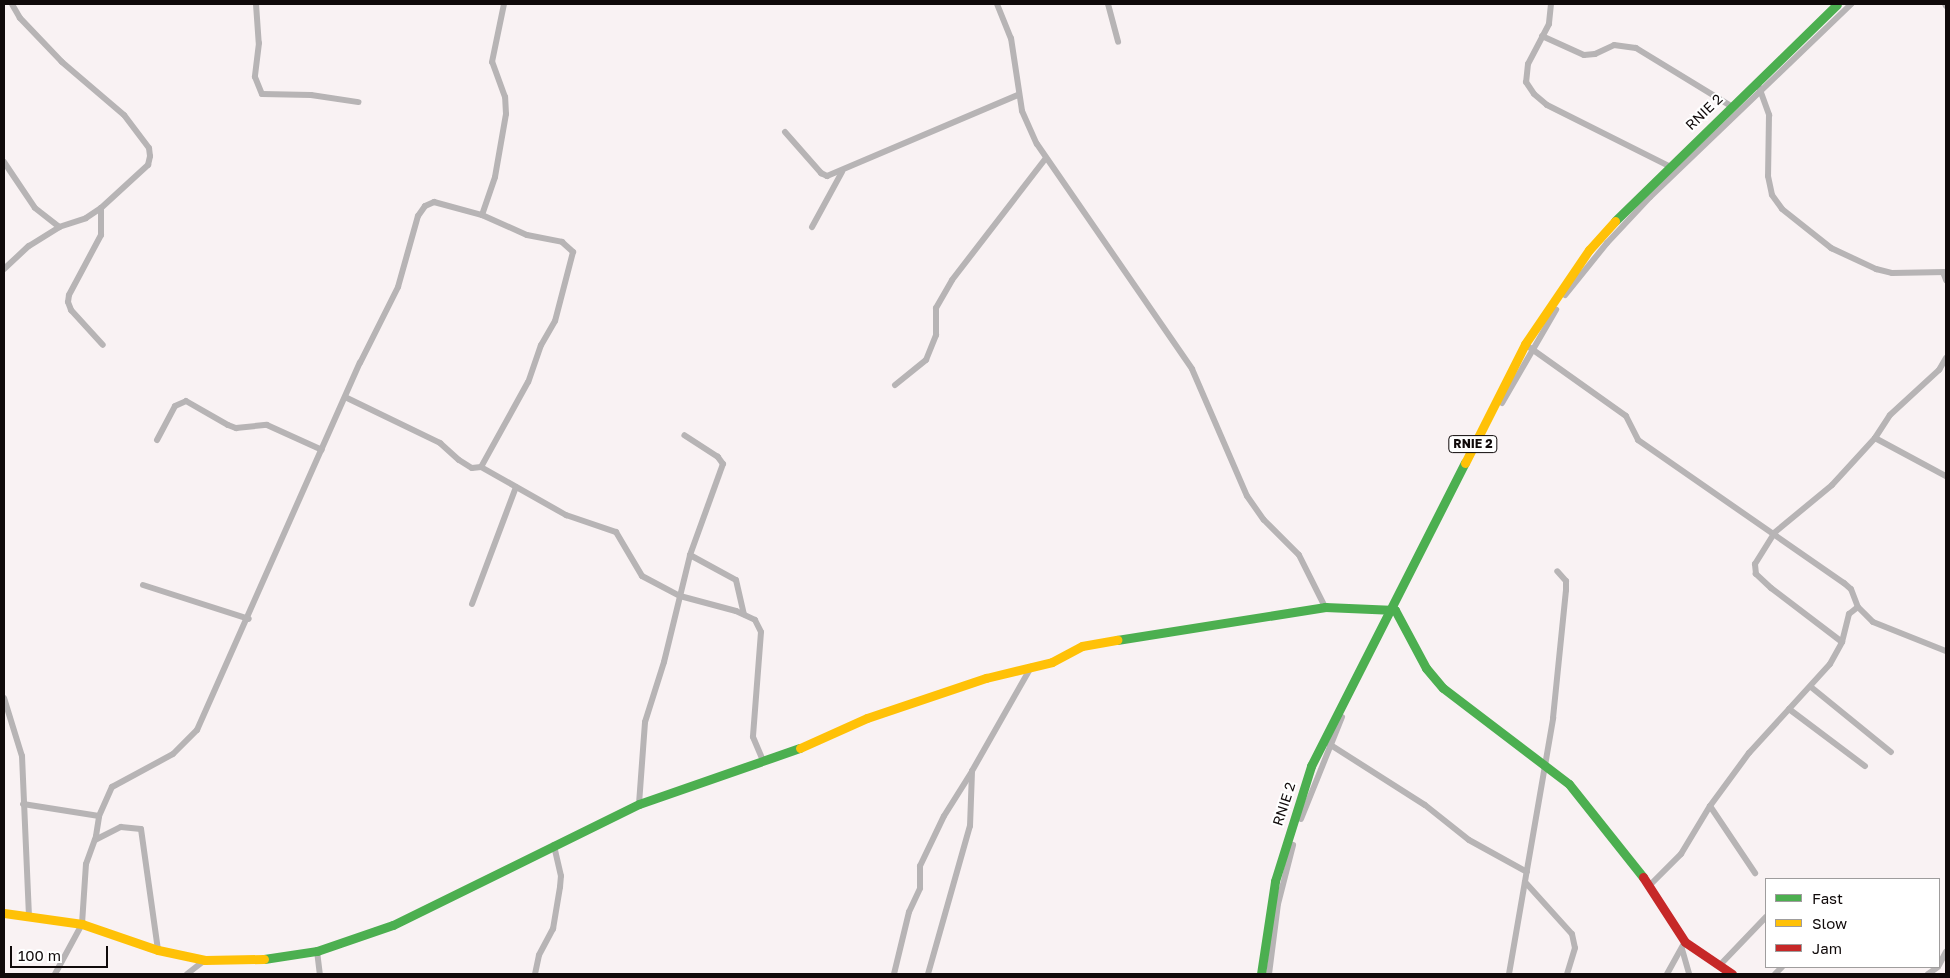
<!DOCTYPE html>
<html>
<head>
<meta charset="utf-8">
<style>
  body { margin:0 }
  #map { position:relative; width:1950px; height:978px; overflow:hidden; background:#f9f2f3; font-family:"Golos Text",sans-serif }
  div>[style] { position:absolute }
  .street>* { height:6px; margin:-3px; padding:0 3px; transform-origin:3px; border-radius:3px; background:#b7b4b5 }
  .fast>* { height:9px; margin:-4.5px; padding:0 4.5px; transform-origin:4.5px; border-radius:4.5px; background:#4caf50 }
  .slow>* { height:9px; margin:-4.5px; padding:0 4.5px; transform-origin:4.5px; border-radius:4.5px; background:#ffc107 }
  .jam>* { height:9px; margin:-4.5px; padding:0 4.5px; transform-origin:4.5px; border-radius:4.5px; background:#c62828 }
  span { translate:-50% -50%; white-space:nowrap; text-align:center; line-height:1.15; -webkit-text-stroke:4px #fff; paint-order:stroke }
  .shield-label span { padding:1px 4px; background:#fff; border:1px solid; border-radius:4px; -webkit-text-stroke-width:0 }
  .shield-label { font-size:12px; color:#100a0a; font-weight:700 }
  .street-label { font-size:14px; color:#100a0a }
  .frame { position:absolute; inset:0; border:5px solid #100a0a; pointer-events:none }
  .legend { position:absolute; left:1765px; top:878px; width:175px; height:90px; box-sizing:border-box; background:#fff; border:1px solid #9f9d9d; margin:0; padding:6px 9px; list-style:none; font-size:15px; color:#100a0a }
  .legend li { display:flex; align-items:center; gap:10px; height:25px }
  .legend b { width:25px; border:1px solid #9f9d9d }
  .scale { position:absolute; left:10px; top:946px; width:98px; height:22px; box-sizing:border-box; border:2px solid #100a0a; border-top:0; padding-left:6px; font-size:15px; line-height:18px; white-space:nowrap; color:#100a0a; -webkit-text-stroke:4px #fff; paint-order:stroke }
</style>
</head>
<body>
<div id="map">
  <div class="street">
    <i style="left:256px;top:4px;width:39px;rotate:86deg"></i>
    <i style="left:259px;top:43px;width:34px;rotate:97deg"></i>
    <i style="left:255px;top:77px;width:18px;rotate:68deg"></i>
    <i style="left:262px;top:94px;width:49px;rotate:1.2deg"></i>
    <i style="left:311px;top:95px;width:48px;rotate:8.5deg"></i>
    <i style="left:997px;top:4px;width:37px;rotate:68deg"></i>
    <i style="left:1011px;top:38px;width:74px;rotate:81.4deg"></i>
    <i style="left:1022px;top:111px;width:36px;rotate:66deg"></i>
    <i style="left:1037px;top:144px;width:273px;rotate:55.4deg"></i>
    <i style="left:1192px;top:369px;width:138px;rotate:66.6deg"></i>
    <i style="left:1247px;top:496px;width:29px;rotate:55deg"></i>
    <i style="left:1264px;top:520px;width:49px;rotate:45deg"></i>
    <i style="left:1299px;top:555px;width:58px;rotate:63.4deg"></i>
    <i style="left:1108px;top:4px;width:39px;rotate:75deg"></i>
    <i style="left:1551px;top:4px;width:20px;rotate:96deg"></i>
    <i style="left:1549px;top:24px;width:45px;rotate:117.7deg"></i>
    <i style="left:1528px;top:64px;width:18px;rotate:96deg"></i>
    <i style="left:1526px;top:82px;width:14px;rotate:56deg"></i>
    <i style="left:1534px;top:94px;width:17px;rotate:40deg"></i>
    <i style="left:1547px;top:105px;width:136px;rotate:26.6deg"></i>
    <i style="left:1945px;top:4px;width:2px;rotate:63deg"></i>
    <i style="left:1542px;top:36px;width:46px;rotate:24.3deg"></i>
    <i style="left:1584px;top:55px;width:11px;rotate:-5deg"></i>
    <i style="left:1595px;top:54px;width:21px;rotate:-25deg"></i>
    <i style="left:1614px;top:45px;width:22px;rotate:8deg"></i>
    <i style="left:1636px;top:48px;width:111px;rotate:31.4deg"></i>
    <i style="left:1759px;top:87px;width:30px;rotate:70deg"></i>
    <i style="left:1769px;top:115px;width:61px;rotate:90.9deg"></i>
    <i style="left:1768px;top:176px;width:19px;rotate:78deg"></i>
    <i style="left:1772px;top:195px;width:17px;rotate:54deg"></i>
    <i style="left:1782px;top:209px;width:63px;rotate:38.5deg"></i>
    <i style="left:1831px;top:248px;width:50px;rotate:25deg"></i>
    <i style="left:1876px;top:269px;width:16px;rotate:14deg"></i>
    <i style="left:1892px;top:273px;width:54px;rotate:-1.1deg"></i>
    <i style="left:785px;top:132px;width:55px;rotate:48.7deg"></i>
    <i style="left:821px;top:173px;width:7px;rotate:27deg"></i>
    <i style="left:827px;top:176px;width:207px;rotate:-23deg"></i>
    <i style="left:4px;top:162px;width:55px;rotate:56deg"></i>
    <i style="left:35px;top:208px;width:31px;rotate:38deg"></i>
    <i style="left:59px;top:227px;width:28px;rotate:-18deg"></i>
    <i style="left:86px;top:218px;width:18px;rotate:-34deg"></i>
    <i style="left:101px;top:208px;width:64px;rotate:-42.5deg"></i>
    <i style="left:148px;top:165px;width:9px;rotate:-77deg"></i>
    <i style="left:150px;top:156px;width:8px;rotate:-97deg"></i>
    <i style="left:149px;top:148px;width:41px;rotate:-127.1deg"></i>
    <i style="left:124px;top:115px;width:82px;rotate:-139.5deg"></i>
    <i style="left:62px;top:62px;width:61px;rotate:-133.7deg"></i>
    <i style="left:20px;top:18px;width:16px;rotate:-120deg"></i>
    <i style="left:101px;top:208px;width:27px;rotate:90deg"></i>
    <i style="left:101px;top:235px;width:68px;rotate:118.1deg"></i>
    <i style="left:69px;top:295px;width:7px;rotate:98deg"></i>
    <i style="left:68px;top:302px;width:9px;rotate:69deg"></i>
    <i style="left:71px;top:310px;width:47px;rotate:47.6deg"></i>
    <i style="left:482px;top:215px;width:40px;rotate:-71.1deg"></i>
    <i style="left:495px;top:177px;width:64px;rotate:-80.1deg"></i>
    <i style="left:506px;top:114px;width:17px;rotate:-93deg"></i>
    <i style="left:505px;top:97px;width:37px;rotate:-110deg"></i>
    <i style="left:492px;top:62px;width:59px;rotate:-78.3deg"></i>
    <i style="left:812px;top:227px;width:63px;rotate:-61.4deg"></i>
    <i style="left:4px;top:269px;width:34px;rotate:-43deg"></i>
    <i style="left:29px;top:246px;width:36px;rotate:-32deg"></i>
    <i style="left:1943px;top:272px;width:9px;rotate:69deg"></i>
    <i style="left:1565px;top:295px;width:67px;rotate:-51.1deg"></i>
    <i style="left:1607px;top:243px;width:63px;rotate:-46.9deg"></i>
    <i style="left:1650px;top:197px;width:279px;rotate:-43.8deg"></i>
    <i style="left:1529px;top:347px;width:119px;rotate:35.4deg"></i>
    <i style="left:1626px;top:416px;width:27px;rotate:63deg"></i>
    <i style="left:1638px;top:440px;width:251px;rotate:34.8deg"></i>
    <i style="left:1844px;top:583px;width:9px;rotate:41deg"></i>
    <i style="left:1851px;top:589px;width:19px;rotate:69deg"></i>
    <i style="left:1858px;top:607px;width:21px;rotate:45deg"></i>
    <i style="left:1873px;top:622px;width:79px;rotate:21.7deg"></i>
    <i style="left:895px;top:385px;width:40px;rotate:-39deg"></i>
    <i style="left:926px;top:360px;width:27px;rotate:-68deg"></i>
    <i style="left:936px;top:335px;width:27px;rotate:-90deg"></i>
    <i style="left:936px;top:308px;width:32px;rotate:-60deg"></i>
    <i style="left:952px;top:280px;width:154px;rotate:-52.4deg"></i>
    <i style="left:345px;top:397px;width:106px;rotate:25.8deg"></i>
    <i style="left:440px;top:443px;width:25px;rotate:42deg"></i>
    <i style="left:459px;top:460px;width:15px;rotate:32deg"></i>
    <i style="left:472px;top:468px;width:9px;rotate:-6deg"></i>
    <i style="left:481px;top:467px;width:98px;rotate:29.5deg"></i>
    <i style="left:566px;top:515px;width:53px;rotate:18.8deg"></i>
    <i style="left:616px;top:532px;width:51px;rotate:59.4deg"></i>
    <i style="left:642px;top:576px;width:43px;rotate:27.8deg"></i>
    <i style="left:680px;top:596px;width:58px;rotate:15deg"></i>
    <i style="left:736px;top:611px;width:21px;rotate:25deg"></i>
    <i style="left:755px;top:620px;width:13px;rotate:63deg"></i>
    <i style="left:761px;top:632px;width:105px;rotate:94.4deg"></i>
    <i style="left:753px;top:737px;width:25px;rotate:67deg"></i>
    <i style="left:1502px;top:403px;width:108px;rotate:-59.9deg"></i>
    <i style="left:1875px;top:438px;width:81px;rotate:28.2deg"></i>
    <i style="left:157px;top:440px;width:38px;rotate:-62deg"></i>
    <i style="left:175px;top:406px;width:12px;rotate:-24deg"></i>
    <i style="left:186px;top:401px;width:48px;rotate:29.7deg"></i>
    <i style="left:228px;top:425px;width:9px;rotate:21deg"></i>
    <i style="left:236px;top:428px;width:31px;rotate:-6deg"></i>
    <i style="left:267px;top:425px;width:60px;rotate:24.4deg"></i>
    <i style="left:690px;top:555px;width:52px;rotate:28.5deg"></i>
    <i style="left:736px;top:580px;width:35px;rotate:77deg"></i>
    <i style="left:143px;top:585px;width:111px;rotate:17.8deg"></i>
    <i style="left:472px;top:604px;width:125px;rotate:-69.4deg"></i>
    <i style="left:1842px;top:642px;width:89px;rotate:-142.7deg"></i>
    <i style="left:1771px;top:588px;width:21px;rotate:-137deg"></i>
    <i style="left:1756px;top:574px;width:10px;rotate:-96deg"></i>
    <i style="left:1755px;top:564px;width:36px;rotate:-58deg"></i>
    <i style="left:1774px;top:533px;width:75px;rotate:-39.6deg"></i>
    <i style="left:1832px;top:485px;width:64px;rotate:-47.5deg"></i>
    <i style="left:1875px;top:438px;width:27px;rotate:-57deg"></i>
    <i style="left:1890px;top:415px;width:67px;rotate:-42.6deg"></i>
    <i style="left:1939px;top:370px;width:14px;rotate:-60deg"></i>
    <i style="left:1811px;top:687px;width:103px;rotate:39.1deg"></i>
    <i style="left:4px;top:698px;width:61px;rotate:72.8deg"></i>
    <i style="left:22px;top:756px;width:159px;rotate:87.5deg"></i>
    <i style="left:1789px;top:709px;width:95px;rotate:36.9deg"></i>
    <i style="left:1326px;top:742px;width:117px;rotate:32.5deg"></i>
    <i style="left:1425px;top:805px;width:56px;rotate:38.5deg"></i>
    <i style="left:1469px;top:840px;width:66px;rotate:28.9deg"></i>
    <i style="left:23px;top:804px;width:77px;rotate:9deg"></i>
    <i style="left:639px;top:804px;width:82px;rotate:-85.8deg"></i>
    <i style="left:645px;top:722px;width:63px;rotate:-72.4deg"></i>
    <i style="left:664px;top:662px;width:110px;rotate:-76.3deg"></i>
    <i style="left:690px;top:555px;width:97px;rotate:-70.1deg"></i>
    <i style="left:723px;top:464px;width:9px;rotate:-126deg"></i>
    <i style="left:718px;top:457px;width:40px;rotate:-147.1deg"></i>
    <i style="left:1710px;top:806px;width:81px;rotate:56.1deg"></i>
    <i style="left:1301px;top:819px;width:110px;rotate:-68.1deg"></i>
    <i style="left:95px;top:840px;width:29px;rotate:-27deg"></i>
    <i style="left:121px;top:827px;width:20px;rotate:6deg"></i>
    <i style="left:141px;top:829px;width:122px;rotate:82deg"></i>
    <i style="left:1525px;top:882px;width:70px;rotate:47.9deg"></i>
    <i style="left:1572px;top:934px;width:14px;rotate:78deg"></i>
    <i style="left:1575px;top:948px;width:27px;rotate:107deg"></i>
    <i style="left:1650px;top:885px;width:44px;rotate:-45deg"></i>
    <i style="left:1681px;top:854px;width:56px;rotate:-58.9deg"></i>
    <i style="left:1710px;top:806px;width:66px;rotate:-53.7deg"></i>
    <i style="left:1749px;top:753px;width:120px;rotate:-47.7deg"></i>
    <i style="left:1830px;top:664px;width:25px;rotate:-61deg"></i>
    <i style="left:1842px;top:642px;width:29px;rotate:-76deg"></i>
    <i style="left:1849px;top:614px;width:11px;rotate:-38deg"></i>
    <i style="left:1682px;top:949px;width:26px;rotate:74deg"></i>
    <i style="left:317px;top:951px;width:23px;rotate:83deg"></i>
    <i style="left:1939px;top:965px;width:15px;rotate:-62deg"></i>
    <i style="left:1719px;top:966px;width:68px;rotate:-46.2deg"></i>
    <i style="left:55px;top:974px;width:57px;rotate:-61.6deg"></i>
    <i style="left:82px;top:924px;width:60px;rotate:-86.2deg"></i>
    <i style="left:86px;top:864px;width:30px;rotate:-70deg"></i>
    <i style="left:96px;top:836px;width:20px;rotate:-81deg"></i>
    <i style="left:99px;top:816px;width:32px;rotate:-66deg"></i>
    <i style="left:112px;top:787px;width:69px;rotate:-28.4deg"></i>
    <i style="left:173px;top:754px;width:34px;rotate:-45deg"></i>
    <i style="left:197px;top:730px;width:402px;rotate:-66.1deg"></i>
    <i style="left:360px;top:363px;width:85px;rotate:-63.4deg"></i>
    <i style="left:398px;top:287px;width:74px;rotate:-74.3deg"></i>
    <i style="left:418px;top:216px;width:12px;rotate:-55deg"></i>
    <i style="left:425px;top:206px;width:10px;rotate:-24deg"></i>
    <i style="left:434px;top:202px;width:50px;rotate:15.2deg"></i>
    <i style="left:482px;top:215px;width:49px;rotate:24deg"></i>
    <i style="left:527px;top:235px;width:36px;rotate:11deg"></i>
    <i style="left:562px;top:242px;width:15px;rotate:42deg"></i>
    <i style="left:573px;top:252px;width:71px;rotate:104.6deg"></i>
    <i style="left:555px;top:321px;width:28px;rotate:120deg"></i>
    <i style="left:541px;top:345px;width:39px;rotate:109deg"></i>
    <i style="left:528px;top:382px;width:97px;rotate:118.9deg"></i>
    <i style="left:187px;top:974px;width:23px;rotate:-38deg"></i>
    <i style="left:535px;top:974px;width:19px;rotate:-78deg"></i>
    <i style="left:539px;top:955px;width:30px;rotate:-62deg"></i>
    <i style="left:553px;top:929px;width:43px;rotate:-80.5deg"></i>
    <i style="left:560px;top:887px;width:11px;rotate:-85deg"></i>
    <i style="left:561px;top:876px;width:32px;rotate:-103deg"></i>
    <i style="left:894px;top:974px;width:64px;rotate:-76.4deg"></i>
    <i style="left:909px;top:912px;width:26px;rotate:-65deg"></i>
    <i style="left:920px;top:888px;width:22px;rotate:-90deg"></i>
    <i style="left:920px;top:866px;width:55px;rotate:-64.4deg"></i>
    <i style="left:944px;top:816px;width:51px;rotate:-57.9deg"></i>
    <i style="left:928px;top:974px;width:154px;rotate:-74.2deg"></i>
    <i style="left:970px;top:826px;width:55px;rotate:-87.9deg"></i>
    <i style="left:972px;top:771px;width:120px;rotate:-60.4deg"></i>
    <i style="left:1269px;top:974px;width:71px;rotate:-82.7deg"></i>
    <i style="left:1278px;top:904px;width:61px;rotate:-75.7deg"></i>
    <i style="left:1509px;top:974px;width:260px;rotate:-80.2deg"></i>
    <i style="left:1553px;top:718px;width:129px;rotate:-84.2deg"></i>
    <i style="left:1566px;top:590px;width:9px;rotate:-90deg"></i>
    <i style="left:1566px;top:581px;width:13px;rotate:-132deg"></i>
    <i style="left:1667px;top:974px;width:37px;rotate:-61deg"></i>
    <i style="left:1775px;top:974px;width:10px;rotate:-45deg"></i>
    <i style="left:1928px;top:974px;width:12px;rotate:-35deg"></i>
  </div>
  <div class="fast">
    <i style="left:1615px;top:221px;width:310px;rotate:-44.3deg"></i>
    <i style="left:1117px;top:640px;width:211px;rotate:-9deg"></i>
    <i style="left:1325px;top:607px;width:70px;rotate:2.5deg"></i>
    <i style="left:1395px;top:610px;width:66px;rotate:61.9deg"></i>
    <i style="left:1426px;top:668px;width:26px;rotate:50deg"></i>
    <i style="left:1443px;top:688px;width:158px;rotate:37.3deg"></i>
    <i style="left:1569px;top:784px;width:119px;rotate:51.5deg"></i>
    <i style="left:264px;top:959px;width:54px;rotate:-8.6deg"></i>
    <i style="left:317px;top:951px;width:80px;rotate:-18.9deg"></i>
    <i style="left:393px;top:925px;width:274px;rotate:-26.2deg"></i>
    <i style="left:639px;top:804px;width:170px;rotate:-19.2deg"></i>
    <i style="left:1261px;top:974px;width:94px;rotate:-81.4deg"></i>
    <i style="left:1275px;top:881px;width:121px;rotate:-72.6deg"></i>
    <i style="left:1311px;top:766px;width:340px;rotate:-63.1deg"></i>
  </div>
  <div class="slow">
    <i style="left:1465px;top:463px;width:133px;rotate:-63.2deg"></i>
    <i style="left:1525px;top:344px;width:114px;rotate:-55.8deg"></i>
    <i style="left:1589px;top:250px;width:39px;rotate:-48deg"></i>
    <i style="left:800px;top:748px;width:73px;rotate:-24.1deg"></i>
    <i style="left:867px;top:718px;width:126px;rotate:-18.6deg"></i>
    <i style="left:986px;top:678px;width:68px;rotate:-13.6deg"></i>
    <i style="left:1052px;top:662px;width:34px;rotate:-28deg"></i>
    <i style="left:1082px;top:646px;width:36px;rotate:-10deg"></i>
    <i style="left:4px;top:913px;width:79px;rotate:8deg"></i>
    <i style="left:82px;top:924px;width:80px;rotate:18.9deg"></i>
    <i style="left:158px;top:950px;width:48px;rotate:12deg"></i>
    <i style="left:205px;top:960px;width:59px;rotate:-1deg"></i>
  </div>
  <div class="jam">
    <i style="left:1643px;top:877px;width:77px;rotate:57.1deg"></i>
    <i style="left:1685px;top:942px;width:57px;rotate:34.2deg"></i>
  </div>
  <div class="shield-label">
    <span style="left:1473px;top:444px">RNIE 2</span>
  </div>
  <div class="street-label">
    <span style="left:1704px;top:112px;rotate:-44deg">RNIE 2</span>
    <span style="left:1284px;top:804px;rotate:-72deg">RNIE 2</span>
  </div>
  <div class="frame"></div>
  <ul class="legend">
  <li><b style="height:6px;background:#4caf50"></b>Fast</li>
  <li><b style="height:6px;background:#ffc107"></b>Slow</li>
  <li><b style="height:6px;background:#c62828"></b>Jam</li>
  </ul>
  <div class="scale">100 m</div>
</div>
</body>
</html>
